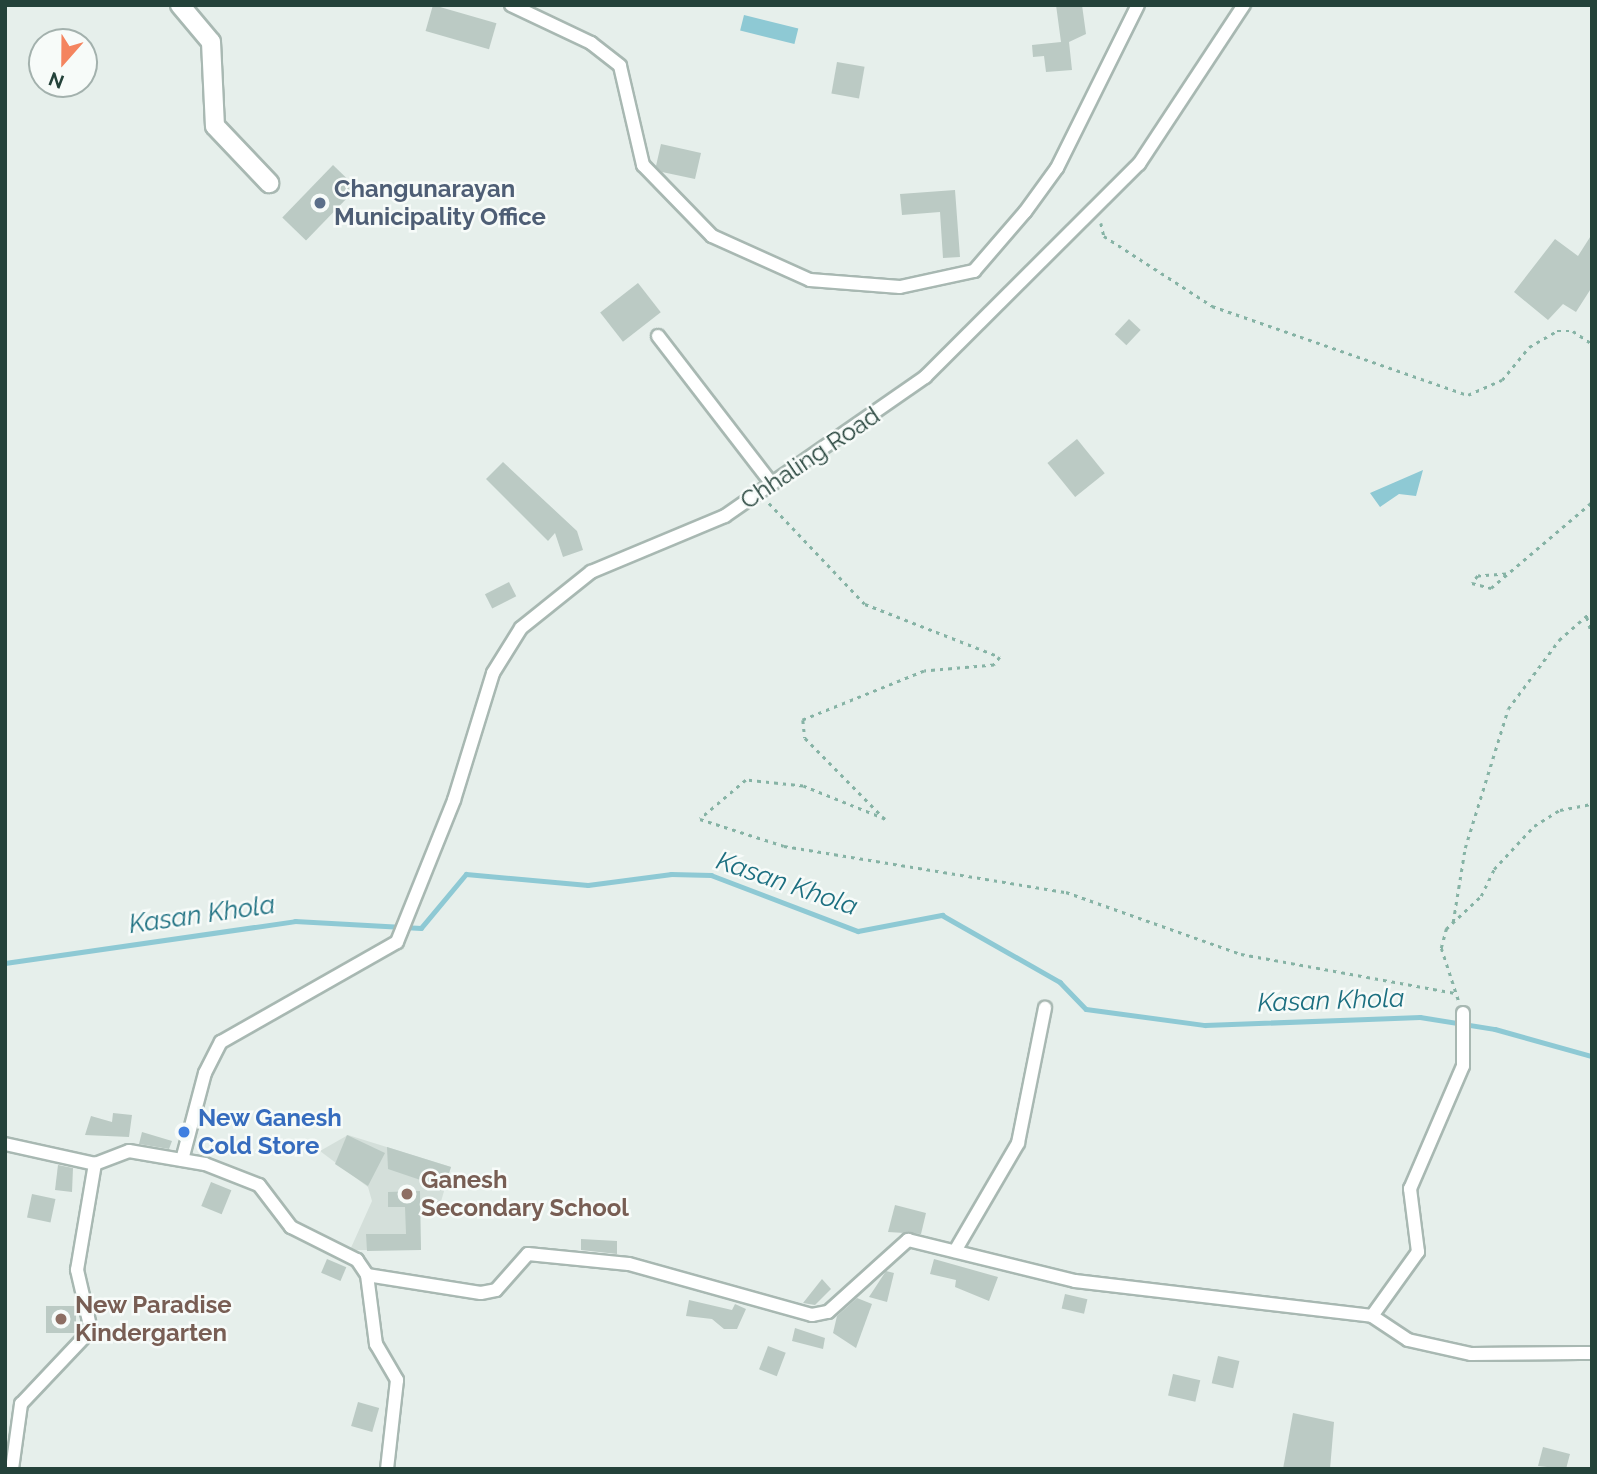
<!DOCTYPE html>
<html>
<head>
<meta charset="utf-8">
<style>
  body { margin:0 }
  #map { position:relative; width:1597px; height:1474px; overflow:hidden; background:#e6efeb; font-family:Raleway,sans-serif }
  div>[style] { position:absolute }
  .built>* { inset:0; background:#d4dfda }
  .water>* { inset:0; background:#8ec9d4; transform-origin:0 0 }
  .stream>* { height:4.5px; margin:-2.25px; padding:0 2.25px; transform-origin:2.25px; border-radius:2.25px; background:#8ec9d4 }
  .building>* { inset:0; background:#bbcac4; transform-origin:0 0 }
  .path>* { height:2.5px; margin-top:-1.25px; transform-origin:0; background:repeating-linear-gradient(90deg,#86b3a5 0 3.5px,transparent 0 8.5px) }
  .roads { filter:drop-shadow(2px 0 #a8b8b2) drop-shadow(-2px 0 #a8b8b2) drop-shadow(0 2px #a8b8b2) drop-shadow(0 -2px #a8b8b2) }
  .street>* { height:12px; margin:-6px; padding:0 6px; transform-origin:6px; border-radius:6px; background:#fff }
  .secondary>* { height:18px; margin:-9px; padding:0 9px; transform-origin:9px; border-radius:9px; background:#fff }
  .dots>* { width:19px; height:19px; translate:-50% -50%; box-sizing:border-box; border:4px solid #f7fbf9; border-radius:50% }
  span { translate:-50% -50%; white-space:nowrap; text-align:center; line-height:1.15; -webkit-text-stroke:5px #f7fbf9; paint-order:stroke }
  .service-label { font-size:24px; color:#4e5e75; font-weight:700 }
  .left { translate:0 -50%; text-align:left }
  .street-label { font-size:24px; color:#24423a }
  .shop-label { font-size:24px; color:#366cbe; font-weight:700 }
  .education-label { font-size:24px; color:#785e54; font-weight:700 }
  .water-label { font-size:26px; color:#1c6f80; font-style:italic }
  .frame { position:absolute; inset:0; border:7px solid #24423a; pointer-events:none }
  .north { position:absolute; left:28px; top:28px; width:70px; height:70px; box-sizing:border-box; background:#f7fbf9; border:2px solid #a3b1ad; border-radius:50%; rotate:201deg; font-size:19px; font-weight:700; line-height:28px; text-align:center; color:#24423a }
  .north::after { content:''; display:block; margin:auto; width:24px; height:32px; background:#f4845f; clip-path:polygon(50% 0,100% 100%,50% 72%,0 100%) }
</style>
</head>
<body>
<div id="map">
  <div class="built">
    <i style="clip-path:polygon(348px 1135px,451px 1167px,440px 1205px,418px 1207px,421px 1250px,350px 1250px,372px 1201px,368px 1187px,320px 1151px)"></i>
  </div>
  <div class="water">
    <i style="left:744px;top:15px;width:56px;height:16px;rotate:14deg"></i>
    <i style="clip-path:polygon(1423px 470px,1416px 496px,1399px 494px,1380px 507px,1370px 493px)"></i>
  </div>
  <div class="stream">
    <i style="left:5px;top:963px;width:293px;rotate:-8.2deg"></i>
    <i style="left:295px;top:921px;width:126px;rotate:3.2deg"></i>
    <i style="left:421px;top:928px;width:70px;rotate:-50.2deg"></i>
    <i style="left:466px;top:874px;width:122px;rotate:5.2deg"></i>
    <i style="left:588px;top:885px;width:84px;rotate:-7.5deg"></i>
    <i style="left:671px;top:874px;width:40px;rotate:1.4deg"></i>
    <i style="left:711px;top:875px;width:157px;rotate:20.9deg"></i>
    <i style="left:858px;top:931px;width:86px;rotate:-10.8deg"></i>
    <i style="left:942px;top:915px;width:136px;rotate:29.6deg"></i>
    <i style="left:1060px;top:982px;width:37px;rotate:46deg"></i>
    <i style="left:1086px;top:1009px;width:120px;rotate:7.7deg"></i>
    <i style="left:1205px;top:1025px;width:215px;rotate:-2.1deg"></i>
    <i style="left:1420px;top:1017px;width:76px;rotate:9.1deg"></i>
    <i style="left:1495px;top:1029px;width:101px;rotate:15.6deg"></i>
  </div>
  <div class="building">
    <i style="left:433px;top:5px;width:66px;height:27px;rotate:16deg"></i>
    <i style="clip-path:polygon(1056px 5px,1082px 5px,1086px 34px,1069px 42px,1072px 70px,1046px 72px,1044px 56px,1033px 57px,1032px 45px,1061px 42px)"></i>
    <i style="left:837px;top:62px;width:28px;height:32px;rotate:10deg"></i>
    <i style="clip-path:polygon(661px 144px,701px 153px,695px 179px,662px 172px,656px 166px)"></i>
    <i style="left:333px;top:165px;width:33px;height:73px;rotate:44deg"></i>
    <i style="clip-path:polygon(955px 190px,960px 257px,943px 258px,940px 212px,902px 215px,900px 194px)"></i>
    <i style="clip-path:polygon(1592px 234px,1592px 287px,1576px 312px,1563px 304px,1548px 320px,1514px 292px,1555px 239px,1578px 256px)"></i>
    <i style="left:638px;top:283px;width:37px;height:48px;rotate:52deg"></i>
    <i style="left:1129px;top:319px;width:16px;height:21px;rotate:43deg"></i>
    <i style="left:1077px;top:439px;width:44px;height:38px;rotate:51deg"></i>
    <i style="clip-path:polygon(503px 462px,577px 531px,583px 550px,563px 557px,555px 533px,548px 541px,486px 479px)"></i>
    <i style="left:509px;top:582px;width:16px;height:27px;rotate:63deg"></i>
    <i style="clip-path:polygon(113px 1113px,132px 1115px,129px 1137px,85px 1135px,91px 1116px,112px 1122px)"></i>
    <i style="clip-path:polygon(142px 1132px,172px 1141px,169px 1149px,139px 1144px)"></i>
    <i style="clip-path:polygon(347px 1135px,385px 1153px,368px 1186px,335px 1164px)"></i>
    <i style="clip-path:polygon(387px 1147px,451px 1167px,444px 1188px,388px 1169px)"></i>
    <i style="clip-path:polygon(58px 1165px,73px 1168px,72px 1192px,55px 1190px)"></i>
    <i style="left:211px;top:1182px;width:22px;height:26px;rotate:22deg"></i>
    <i style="clip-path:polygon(420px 1191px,421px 1250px,367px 1251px,366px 1234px,406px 1234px,405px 1207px,388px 1207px,388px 1192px)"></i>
    <i style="left:32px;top:1194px;width:24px;height:24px;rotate:12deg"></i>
    <i style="clip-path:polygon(895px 1205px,926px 1213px,921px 1234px,888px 1232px)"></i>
    <i style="clip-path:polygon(581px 1239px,617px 1241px,617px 1254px,581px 1250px)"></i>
    <i style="left:327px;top:1259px;width:21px;height:15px;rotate:23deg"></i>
    <i style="clip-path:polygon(934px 1259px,998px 1277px,989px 1301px,955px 1287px,956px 1280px,930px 1274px)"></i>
    <i style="clip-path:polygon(886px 1271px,894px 1273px,887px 1302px,869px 1297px)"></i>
    <i style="clip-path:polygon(822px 1279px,831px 1289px,815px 1305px,803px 1303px)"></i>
    <i style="left:1065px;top:1294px;width:23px;height:15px;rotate:13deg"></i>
    <i style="clip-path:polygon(857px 1298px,872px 1304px,856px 1348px,833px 1333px,837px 1316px)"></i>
    <i style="clip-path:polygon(689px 1300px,732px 1310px,735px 1304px,746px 1309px,737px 1329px,724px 1329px,712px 1319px,686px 1316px)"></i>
    <i style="left:46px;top:1306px;width:30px;height:27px"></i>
    <i style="clip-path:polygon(795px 1328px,825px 1338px,823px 1349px,792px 1341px)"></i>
    <i style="left:768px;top:1346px;width:19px;height:25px;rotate:21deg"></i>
    <i style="left:1218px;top:1356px;width:22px;height:28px;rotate:13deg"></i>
    <i style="left:1173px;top:1374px;width:28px;height:22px;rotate:13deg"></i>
    <i style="left:358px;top:1402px;width:22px;height:25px;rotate:16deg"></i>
    <i style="clip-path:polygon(1293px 1413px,1334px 1422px,1330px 1469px,1283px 1469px)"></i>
    <i style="clip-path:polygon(1543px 1447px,1570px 1454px,1566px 1469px,1538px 1466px)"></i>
  </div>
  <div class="path">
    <i style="left:1101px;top:223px;width:13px;rotate:77deg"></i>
    <i style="left:1104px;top:236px;width:129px;rotate:32.9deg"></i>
    <i style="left:1212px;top:306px;width:271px;rotate:19.2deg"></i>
    <i style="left:1468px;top:395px;width:37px;rotate:-24deg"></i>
    <i style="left:1502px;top:380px;width:43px;rotate:-50.7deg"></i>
    <i style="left:1529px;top:347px;width:32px;rotate:-30deg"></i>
    <i style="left:1557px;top:331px;width:16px"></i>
    <i style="left:1573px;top:331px;width:23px;rotate:34deg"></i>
    <i style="left:769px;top:503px;width:139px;rotate:46.5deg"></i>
    <i style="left:865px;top:604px;width:145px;rotate:21.4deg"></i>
    <i style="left:1000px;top:657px;width:10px;rotate:127deg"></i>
    <i style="left:994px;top:665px;width:70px;rotate:175.1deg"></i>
    <i style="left:924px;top:671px;width:131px;rotate:158deg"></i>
    <i style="left:803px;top:720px;width:18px;rotate:84deg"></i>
    <i style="left:805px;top:738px;width:114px;rotate:45.4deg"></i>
    <i style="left:885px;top:819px;width:88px;rotate:-158.1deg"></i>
    <i style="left:803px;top:786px;width:57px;rotate:-174deg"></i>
    <i style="left:746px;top:780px;width:60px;rotate:139.7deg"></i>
    <i style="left:700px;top:819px;width:88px;rotate:17.8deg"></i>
    <i style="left:784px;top:846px;width:286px;rotate:9.3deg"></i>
    <i style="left:1066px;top:892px;width:186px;rotate:19.5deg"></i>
    <i style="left:1241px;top:954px;width:219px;rotate:10.3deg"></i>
    <i style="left:1506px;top:574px;width:28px;rotate:176deg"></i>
    <i style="left:1478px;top:576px;width:9px;rotate:131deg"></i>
    <i style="left:1472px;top:583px;width:20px;rotate:15deg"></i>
    <i style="left:1491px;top:588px;width:133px;rotate:-40.4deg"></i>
    <i style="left:1587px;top:617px;width:18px;rotate:74deg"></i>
    <i style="left:1453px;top:922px;width:75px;rotate:-80.8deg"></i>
    <i style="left:1465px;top:848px;width:145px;rotate:-72.8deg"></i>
    <i style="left:1508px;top:709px;width:86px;rotate:-53.5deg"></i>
    <i style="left:1559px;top:640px;width:44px;rotate:-41.3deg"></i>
    <i style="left:1458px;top:1000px;width:55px;rotate:-108.1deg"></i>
    <i style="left:1441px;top:948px;width:20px;rotate:-75deg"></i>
    <i style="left:1446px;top:929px;width:48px;rotate:-43.3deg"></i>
    <i style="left:1481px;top:896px;width:30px;rotate:-64deg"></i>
    <i style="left:1494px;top:869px;width:59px;rotate:-47.1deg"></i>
    <i style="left:1534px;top:826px;width:31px;rotate:-32deg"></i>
    <i style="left:1560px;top:810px;width:33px;rotate:-11deg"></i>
  </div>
  <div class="roads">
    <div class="street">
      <i style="left:511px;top:5px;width:89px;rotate:25.4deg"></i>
      <i style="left:591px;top:43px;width:37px;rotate:38deg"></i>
      <i style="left:620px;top:66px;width:102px;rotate:76.9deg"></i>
      <i style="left:643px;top:165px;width:99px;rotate:45.8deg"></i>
      <i style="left:712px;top:236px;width:107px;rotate:24.2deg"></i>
      <i style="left:810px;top:280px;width:90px;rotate:4.4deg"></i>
      <i style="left:900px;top:287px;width:76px;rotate:-12.2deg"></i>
      <i style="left:974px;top:271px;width:78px;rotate:-49.2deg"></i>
      <i style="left:1025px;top:212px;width:54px;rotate:-54deg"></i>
      <i style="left:1057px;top:168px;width:182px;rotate:-63.6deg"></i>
      <i style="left:658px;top:336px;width:187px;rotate:52.4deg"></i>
      <i style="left:5px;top:1144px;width:92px;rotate:12.5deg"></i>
      <i style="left:95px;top:1164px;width:36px;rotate:-21deg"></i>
      <i style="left:129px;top:1151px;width:77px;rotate:9.7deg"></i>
      <i style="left:205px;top:1164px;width:58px;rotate:21.3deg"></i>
      <i style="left:259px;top:1185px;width:53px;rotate:52.7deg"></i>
      <i style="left:291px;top:1227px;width:74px;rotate:26.6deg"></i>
      <i style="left:357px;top:1260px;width:18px;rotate:56deg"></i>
      <i style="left:367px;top:1275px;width:115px;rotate:9deg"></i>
      <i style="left:481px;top:1293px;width:15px;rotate:-11deg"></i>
      <i style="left:496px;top:1290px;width:48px;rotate:-48.4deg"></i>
      <i style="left:528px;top:1254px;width:101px;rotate:5.7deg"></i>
      <i style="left:629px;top:1264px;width:190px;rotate:15.6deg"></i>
      <i style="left:812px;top:1315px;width:16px;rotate:-11deg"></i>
      <i style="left:828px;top:1312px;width:108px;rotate:-42deg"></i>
      <i style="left:908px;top:1240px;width:172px;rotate:13.8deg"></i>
      <i style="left:1075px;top:1281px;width:299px;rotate:6.7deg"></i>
      <i style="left:1372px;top:1316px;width:43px;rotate:33.7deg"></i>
      <i style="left:1408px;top:1340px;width:65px;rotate:12.5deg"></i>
      <i style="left:1471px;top:1354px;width:121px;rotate:-0.5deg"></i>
      <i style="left:182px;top:1160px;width:90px;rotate:-75.2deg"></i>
      <i style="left:205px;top:1073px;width:35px;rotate:-63deg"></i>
      <i style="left:221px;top:1042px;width:202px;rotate:-29.6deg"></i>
      <i style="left:397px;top:942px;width:153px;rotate:-68.1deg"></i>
      <i style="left:454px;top:800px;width:133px;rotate:-72.9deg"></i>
      <i style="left:493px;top:673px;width:53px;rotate:-58.1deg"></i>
      <i style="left:521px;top:628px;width:90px;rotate:-38.7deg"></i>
      <i style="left:591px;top:572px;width:145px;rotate:-22.7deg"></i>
      <i style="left:725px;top:516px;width:244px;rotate:-34.8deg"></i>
      <i style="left:925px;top:377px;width:302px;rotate:-44.9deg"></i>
      <i style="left:1139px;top:164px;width:191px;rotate:-56.6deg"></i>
      <i style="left:955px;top:1251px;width:125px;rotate:-59.7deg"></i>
      <i style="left:1018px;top:1143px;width:138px;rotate:-78.7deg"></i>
      <i style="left:367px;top:1275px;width:70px;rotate:82.6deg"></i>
      <i style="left:376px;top:1344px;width:42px;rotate:59.7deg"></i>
      <i style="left:397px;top:1380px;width:90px;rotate:96.4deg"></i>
      <i style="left:1372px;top:1316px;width:79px;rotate:-54.3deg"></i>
      <i style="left:1418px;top:1252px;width:64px;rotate:-97.2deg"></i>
      <i style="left:1410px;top:1189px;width:134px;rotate:-66.7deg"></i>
      <i style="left:1463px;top:1066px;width:53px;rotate:-90deg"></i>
      <i style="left:12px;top:1469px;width:66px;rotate:-82.1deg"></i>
      <i style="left:21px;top:1404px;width:102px;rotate:-46.6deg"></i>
      <i style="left:91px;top:1330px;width:62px;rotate:-103.1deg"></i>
      <i style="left:77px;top:1270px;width:108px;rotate:-80.4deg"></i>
    </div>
    <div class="secondary">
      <i style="left:180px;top:5px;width:48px;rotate:50deg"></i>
      <i style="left:211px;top:42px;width:84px;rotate:87.3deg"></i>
      <i style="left:215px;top:126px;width:79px;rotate:46.5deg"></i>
    </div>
  </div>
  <div class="dots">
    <i style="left:320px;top:203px;background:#5c6f8a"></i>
    <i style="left:184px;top:1132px;background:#3f7fe0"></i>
    <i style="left:407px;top:1194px;background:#8d6e63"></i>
    <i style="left:61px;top:1319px;background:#8d6e63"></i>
  </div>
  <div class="service-label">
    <span class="left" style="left:334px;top:203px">Changunarayan<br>Municipality Office</span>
  </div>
  <div class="street-label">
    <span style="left:810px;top:458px;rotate:-34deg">Chhaling Road</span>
  </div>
  <div class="shop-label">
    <span class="left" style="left:198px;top:1132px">New Ganesh<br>Cold Store</span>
  </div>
  <div class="education-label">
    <span class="left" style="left:421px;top:1194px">Ganesh<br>Secondary School</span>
    <span class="left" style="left:75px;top:1319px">New Paradise<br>Kindergarten</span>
  </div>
  <div class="water-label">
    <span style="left:787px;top:884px;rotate:19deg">Kasan Khola</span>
    <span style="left:202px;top:915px;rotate:-8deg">Kasan Khola</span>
    <span style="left:1331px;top:1001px;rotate:-2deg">Kasan Khola</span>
  </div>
  <div class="frame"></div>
  <div class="north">N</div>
</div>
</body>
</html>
